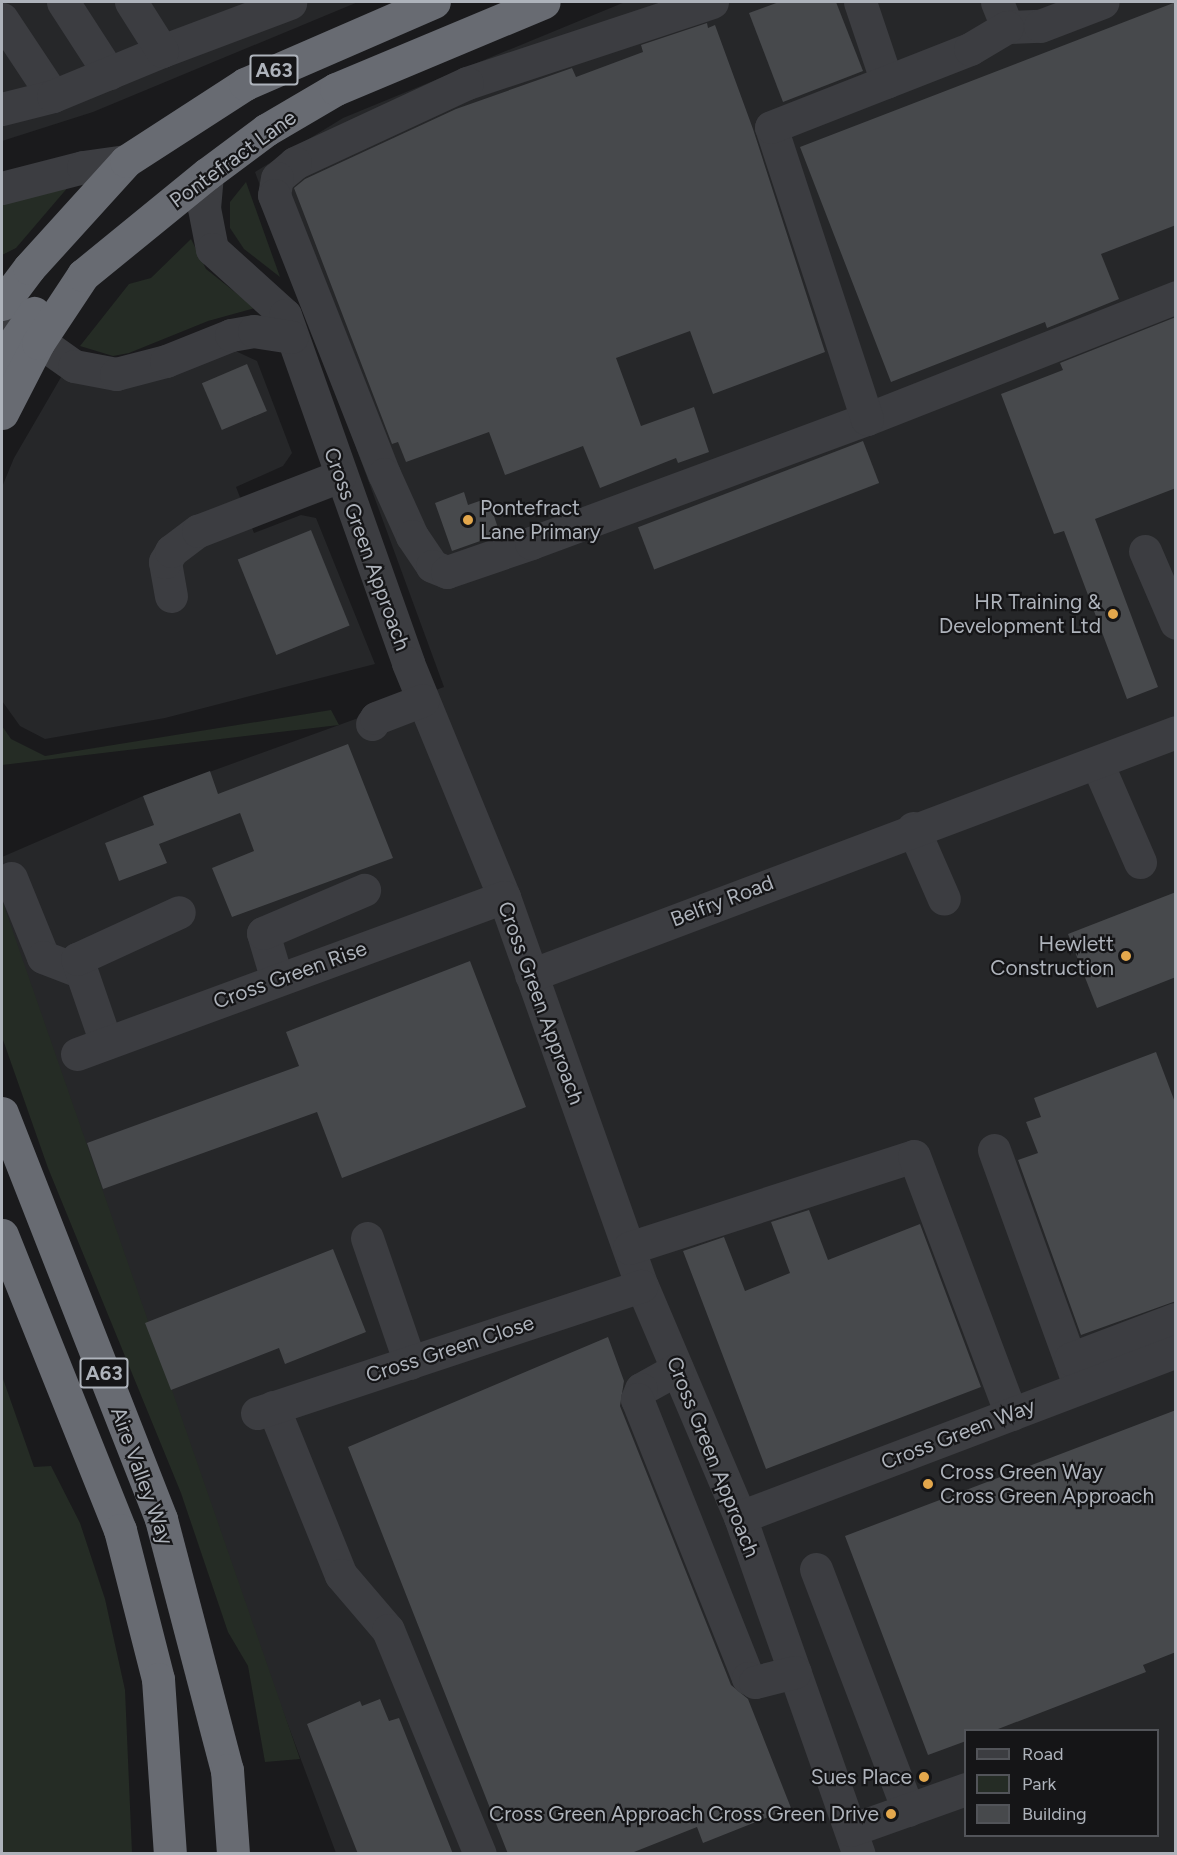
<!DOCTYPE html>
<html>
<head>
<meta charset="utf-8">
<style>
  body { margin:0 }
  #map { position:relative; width:1177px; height:1855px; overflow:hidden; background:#1a1a1c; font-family:Figtree,sans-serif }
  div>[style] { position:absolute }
  .built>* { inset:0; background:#262729 }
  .green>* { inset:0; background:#252c25 }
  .building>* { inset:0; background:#47494c; transform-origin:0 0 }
  .minor>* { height:33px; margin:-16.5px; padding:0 16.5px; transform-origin:16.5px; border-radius:16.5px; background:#3c3d41 }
  .highway>* { height:33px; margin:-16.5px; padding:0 16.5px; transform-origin:16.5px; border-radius:16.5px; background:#686b72 }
  .dots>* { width:16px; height:16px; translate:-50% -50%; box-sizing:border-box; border:3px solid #151517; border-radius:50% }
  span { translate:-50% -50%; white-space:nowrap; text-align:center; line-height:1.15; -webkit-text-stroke:4.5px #151517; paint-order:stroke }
  .shield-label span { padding:2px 4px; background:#151517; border:2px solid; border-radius:4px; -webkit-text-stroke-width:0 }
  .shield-label { font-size:20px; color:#aeb3bb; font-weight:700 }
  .street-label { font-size:21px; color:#aeb3bb }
  .poi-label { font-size:21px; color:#aeb3bb }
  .left { translate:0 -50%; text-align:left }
  .right { translate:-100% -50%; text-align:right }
  .frame { position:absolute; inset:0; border:3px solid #aeb3bb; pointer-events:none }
  .legend { position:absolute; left:964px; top:1729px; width:195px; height:108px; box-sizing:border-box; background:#151517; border:2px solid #525459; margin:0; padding:8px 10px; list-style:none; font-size:18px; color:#aeb3bb }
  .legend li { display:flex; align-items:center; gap:12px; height:30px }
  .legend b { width:30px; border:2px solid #525459 }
</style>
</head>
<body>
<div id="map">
  <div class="built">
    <i style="clip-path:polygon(2px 2px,358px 2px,93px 112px,2px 141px)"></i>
    <i style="clip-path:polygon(evenodd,625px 2px,1175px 2px,1175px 1853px,336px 1853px,2px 962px,2px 857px,143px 796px,444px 687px,255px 172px,343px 118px,625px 2px,966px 1730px,1158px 1730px,1158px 1836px,966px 1836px,966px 1730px)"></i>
    <i style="clip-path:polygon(229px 348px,257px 361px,292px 453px,283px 466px,236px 487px,254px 533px,301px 515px,316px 518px,375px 664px,165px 718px,45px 739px,20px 726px,2px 701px,2px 487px,14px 458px,64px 372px)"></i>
  </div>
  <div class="green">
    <i style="clip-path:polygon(75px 179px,16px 248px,2px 255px,2px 204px)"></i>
    <i style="clip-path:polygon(246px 182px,280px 277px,244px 249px,230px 228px,230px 202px)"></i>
    <i style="clip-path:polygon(191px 239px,206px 269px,255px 308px,208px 321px,129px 353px,113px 356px,80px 346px,129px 284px,151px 278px)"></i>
    <i style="clip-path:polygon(331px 710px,339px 725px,2px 765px,2px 726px,11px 739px,45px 756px)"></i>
    <i style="clip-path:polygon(2px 900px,300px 1759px,265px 1762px,248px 1666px,228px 1632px,181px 1493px,48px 1168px,2px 1037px)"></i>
    <i style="clip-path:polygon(2px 1376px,34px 1467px,51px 1466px,80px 1523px,105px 1599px,125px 1690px,132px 1853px,2px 1853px)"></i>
  </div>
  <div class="building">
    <i style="clip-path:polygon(779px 2px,836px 2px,863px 71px,783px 102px,749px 13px)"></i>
    <i style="clip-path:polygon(1176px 2px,1176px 225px,1101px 254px,1119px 299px,1047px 328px,1045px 322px,891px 382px,800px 147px)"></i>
    <i style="clip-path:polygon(707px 23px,708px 28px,715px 25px,753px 129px,825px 352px,713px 394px,690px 331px,616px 358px,641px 426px,694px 407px,709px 452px,678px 463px,676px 458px,600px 488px,583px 446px,505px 475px,489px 432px,406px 462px,398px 442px,392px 444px,294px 188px,305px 179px,456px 109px,572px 68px,576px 77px,643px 52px,641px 45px)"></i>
    <i style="clip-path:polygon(1176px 317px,1176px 488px,1095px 519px,1158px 687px,1127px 699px,1064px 531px,1054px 534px,1001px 394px,1063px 370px,1060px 363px)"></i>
    <i style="left:247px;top:364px;width:51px;height:49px;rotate:67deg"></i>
    <i style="left:863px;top:441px;width:45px;height:241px;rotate:69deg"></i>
    <i style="clip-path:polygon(464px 492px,468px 505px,488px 498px,500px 534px,452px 551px,435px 503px)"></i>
    <i style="left:311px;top:530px;width:103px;height:79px;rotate:68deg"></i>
    <i style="clip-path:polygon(348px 744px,393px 858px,232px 917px,212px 868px,254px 851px,240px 813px,159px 844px,167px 863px,119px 881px,105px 843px,154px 825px,143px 796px,210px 771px,218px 794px)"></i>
    <i style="clip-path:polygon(1176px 892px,1176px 977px,1097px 1008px,1068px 934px)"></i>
    <i style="clip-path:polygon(470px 961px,526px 1107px,342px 1178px,317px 1112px,103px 1189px,87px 1143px,299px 1066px,286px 1032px)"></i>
    <i style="clip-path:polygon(1156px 1052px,1176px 1105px,1176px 1301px,1081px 1335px,1018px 1160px,1038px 1153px,1026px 1122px,1041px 1117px,1034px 1098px)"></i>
    <i style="clip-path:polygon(809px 1210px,828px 1260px,920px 1224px,981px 1387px,766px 1469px,683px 1251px,724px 1237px,745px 1291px,790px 1273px,771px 1222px)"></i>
    <i style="clip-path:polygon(333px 1249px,366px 1332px,285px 1364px,279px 1348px,171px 1390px,145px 1323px)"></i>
    <i style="clip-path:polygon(608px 1337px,624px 1381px,620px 1406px,731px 1685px,748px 1699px,791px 1808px,703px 1843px,697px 1827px,629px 1854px,508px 1854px,348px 1447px)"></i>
    <i style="clip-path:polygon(1176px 1410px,1176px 1652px,1143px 1665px,1146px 1672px,993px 1731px,966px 1731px,966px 1741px,928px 1755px,845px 1536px)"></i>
    <i style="clip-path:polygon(380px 1699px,389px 1721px,399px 1718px,453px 1854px,358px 1854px,307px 1724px,360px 1701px,362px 1706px)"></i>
  </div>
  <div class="minor">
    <i style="left:63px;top:2px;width:85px;rotate:57.1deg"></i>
    <i style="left:712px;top:2px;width:258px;rotate:161.7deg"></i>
    <i style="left:467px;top:83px;width:190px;rotate:155.1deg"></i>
    <i style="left:295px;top:163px;width:23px;rotate:140deg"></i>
    <i style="left:277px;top:178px;width:17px;rotate:100deg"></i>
    <i style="left:274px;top:195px;width:300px;rotate:68.5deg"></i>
    <i style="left:384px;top:474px;width:68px;rotate:65.7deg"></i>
    <i style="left:412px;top:536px;width:36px;rotate:56deg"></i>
    <i style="left:432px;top:566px;width:16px;rotate:22deg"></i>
    <i style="left:447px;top:572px;width:89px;rotate:-19deg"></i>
    <i style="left:531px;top:543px;width:358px;rotate:-20.3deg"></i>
    <i style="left:867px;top:419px;width:332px;rotate:-21.5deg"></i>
    <i style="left:860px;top:2px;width:84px;rotate:71.4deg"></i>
    <i style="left:997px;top:2px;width:27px;rotate:68deg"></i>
    <i style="left:1007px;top:27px;width:33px;rotate:-2deg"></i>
    <i style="left:1040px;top:26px;width:67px;rotate:-20.9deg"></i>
    <i style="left:2px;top:19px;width:92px;rotate:56.5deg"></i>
    <i style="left:162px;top:51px;width:137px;rotate:-20.6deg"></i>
    <i style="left:2px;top:109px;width:53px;rotate:-14.3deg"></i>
    <i style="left:53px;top:96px;width:118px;rotate:-22.4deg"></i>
    <i style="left:162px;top:51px;width:58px;rotate:-122.3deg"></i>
    <i style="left:207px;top:174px;width:34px;rotate:95deg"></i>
    <i style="left:204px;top:208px;width:42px;rotate:79deg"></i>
    <i style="left:212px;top:249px;width:98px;rotate:42.1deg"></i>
    <i style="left:285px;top:315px;width:369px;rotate:70.5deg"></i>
    <i style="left:408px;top:663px;width:253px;rotate:67.7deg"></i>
    <i style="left:504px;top:897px;width:413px;rotate:70.5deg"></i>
    <i style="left:642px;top:1286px;width:251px;rotate:67deg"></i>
    <i style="left:740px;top:1517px;width:357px;rotate:70.6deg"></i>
    <i style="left:2px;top:188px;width:84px;rotate:-14.5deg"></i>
    <i style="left:83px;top:167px;width:43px;rotate:-7.9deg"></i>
    <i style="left:2px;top:315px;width:88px;rotate:35.3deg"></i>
    <i style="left:74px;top:366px;width:43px;rotate:10.8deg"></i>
    <i style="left:116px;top:374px;width:52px;rotate:-14.6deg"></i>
    <i style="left:166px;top:361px;width:70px;rotate:-21.8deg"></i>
    <i style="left:231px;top:335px;width:23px;rotate:-10deg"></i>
    <i style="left:254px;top:331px;width:38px;rotate:9deg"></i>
    <i style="left:867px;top:419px;width:307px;rotate:-108.2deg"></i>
    <i style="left:771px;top:127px;width:214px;rotate:-21.4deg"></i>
    <i style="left:970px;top:49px;width:43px;rotate:-30.7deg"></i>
    <i style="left:1145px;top:551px;width:78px;rotate:66.7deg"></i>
    <i style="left:171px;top:596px;width:35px;rotate:-100deg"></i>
    <i style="left:165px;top:562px;width:13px;rotate:-61deg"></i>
    <i style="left:171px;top:551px;width:34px;rotate:-37deg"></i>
    <i style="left:198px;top:531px;width:152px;rotate:-21.2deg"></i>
    <i style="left:372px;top:724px;width:7px;rotate:-56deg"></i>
    <i style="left:376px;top:718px;width:50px;rotate:-21deg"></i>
    <i style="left:1097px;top:763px;width:108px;rotate:66.5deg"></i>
    <i style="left:913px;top:828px;width:77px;rotate:66.4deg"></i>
    <i style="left:11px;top:878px;width:85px;rotate:67.9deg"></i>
    <i style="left:43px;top:957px;width:39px;rotate:21deg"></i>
    <i style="left:531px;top:975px;width:689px;rotate:-20.64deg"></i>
    <i style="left:277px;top:980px;width:49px;rotate:-106.6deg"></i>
    <i style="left:263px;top:933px;width:110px;rotate:-23.1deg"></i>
    <i style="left:106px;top:1043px;width:89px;rotate:-109deg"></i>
    <i style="left:77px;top:959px;width:112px;rotate:-24.7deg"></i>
    <i style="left:77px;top:1054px;width:455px;rotate:-20.2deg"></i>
    <i style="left:994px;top:1150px;width:252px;rotate:70.1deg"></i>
    <i style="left:367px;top:1238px;width:132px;rotate:71deg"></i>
    <i style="left:629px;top:1248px;width:299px;rotate:-17.9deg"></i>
    <i style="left:914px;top:1156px;width:276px;rotate:69.4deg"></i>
    <i style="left:1070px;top:1359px;width:113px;rotate:-20.7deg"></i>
    <i style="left:677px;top:1369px;width:41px;rotate:150.9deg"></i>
    <i style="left:641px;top:1389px;width:11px;rotate:112deg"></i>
    <i style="left:637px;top:1399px;width:300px;rotate:68.3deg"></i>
    <i style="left:748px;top:1678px;width:8px;rotate:30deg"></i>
    <i style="left:755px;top:1682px;width:41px;rotate:-14deg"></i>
    <i style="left:273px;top:1407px;width:181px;rotate:68deg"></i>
    <i style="left:341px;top:1575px;width:72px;rotate:49.5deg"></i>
    <i style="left:388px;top:1630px;width:242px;rotate:67.7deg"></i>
    <i style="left:257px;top:1413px;width:405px;rotate:-18.3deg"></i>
    <i style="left:740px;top:1517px;width:467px;rotate:-20.8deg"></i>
    <i style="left:816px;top:1569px;width:258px;rotate:69.1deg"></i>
    <i style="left:851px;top:1830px;width:122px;rotate:-19.6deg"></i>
  </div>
  <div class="highway">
    <i style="left:2px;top:304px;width:45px;rotate:-53.1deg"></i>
    <i style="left:29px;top:268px;width:144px;rotate:-47.8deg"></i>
    <i style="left:126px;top:161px;width:142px;rotate:-32.9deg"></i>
    <i style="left:245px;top:84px;width:206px;rotate:-23.5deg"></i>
    <i style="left:2px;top:360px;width:57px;rotate:-55.8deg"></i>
    <i style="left:2px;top:413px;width:79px;rotate:-62.8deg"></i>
    <i style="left:38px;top:343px;width:82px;rotate:-56.5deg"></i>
    <i style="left:83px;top:275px;width:160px;rotate:-39.2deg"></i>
    <i style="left:207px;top:174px;width:74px;rotate:-36.7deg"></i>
    <i style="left:266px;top:130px;width:81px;rotate:-30.4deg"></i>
    <i style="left:336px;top:89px;width:225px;rotate:-22.7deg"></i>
    <i style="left:2px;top:1113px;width:436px;rotate:68.6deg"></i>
    <i style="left:161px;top:1519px;width:260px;rotate:75.3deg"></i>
    <i style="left:227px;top:1770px;width:84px;rotate:85.9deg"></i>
    <i style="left:2px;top:1235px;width:318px;rotate:68.2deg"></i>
    <i style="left:120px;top:1530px;width:154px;rotate:75.7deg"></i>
    <i style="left:158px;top:1679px;width:175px;rotate:86.1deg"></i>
  </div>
  <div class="dots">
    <i style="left:468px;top:520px;background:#e3a74c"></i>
    <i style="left:1113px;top:614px;background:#e3a74c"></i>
    <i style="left:1126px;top:956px;background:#e3a74c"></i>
    <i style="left:928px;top:1484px;background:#e3a74c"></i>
    <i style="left:924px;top:1777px;background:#e3a74c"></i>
    <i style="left:891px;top:1814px;background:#e3a74c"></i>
  </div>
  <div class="shield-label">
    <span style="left:274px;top:70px">A63</span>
    <span style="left:104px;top:1373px">A63</span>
  </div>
  <div class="street-label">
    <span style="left:233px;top:159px;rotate:-36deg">Pontefract Lane</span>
    <span style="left:367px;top:549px;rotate:70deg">Cross Green Approach</span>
    <span style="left:722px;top:901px;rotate:-21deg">Belfry Road</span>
    <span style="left:290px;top:975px;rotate:-20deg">Cross Green Rise</span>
    <span style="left:541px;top:1003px;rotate:70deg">Cross Green Approach</span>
    <span style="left:450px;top:1349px;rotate:-18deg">Cross Green Close</span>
    <span style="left:958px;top:1434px;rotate:-21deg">Cross Green Way</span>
    <span style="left:713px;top:1457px;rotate:68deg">Cross Green Approach</span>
    <span style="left:142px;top:1476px;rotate:70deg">Aire Valley Way</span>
  </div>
  <div class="poi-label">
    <span class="left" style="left:480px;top:520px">Pontefract<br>Lane Primary</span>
    <span class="right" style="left:1101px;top:614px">HR Training &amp;<br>Development Ltd</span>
    <span class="right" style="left:1114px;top:956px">Hewlett<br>Construction</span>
    <span class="left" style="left:940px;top:1484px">Cross Green Way<br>Cross Green Approach</span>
    <span class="right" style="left:912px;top:1777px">Sues Place</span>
    <span class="right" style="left:879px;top:1814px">Cross Green Approach Cross Green Drive</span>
  </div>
  <div class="frame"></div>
  <ul class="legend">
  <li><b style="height:8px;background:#3c3d41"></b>Road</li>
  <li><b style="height:16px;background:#252c25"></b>Park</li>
  <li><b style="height:16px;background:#47494c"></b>Building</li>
  </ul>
</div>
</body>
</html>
